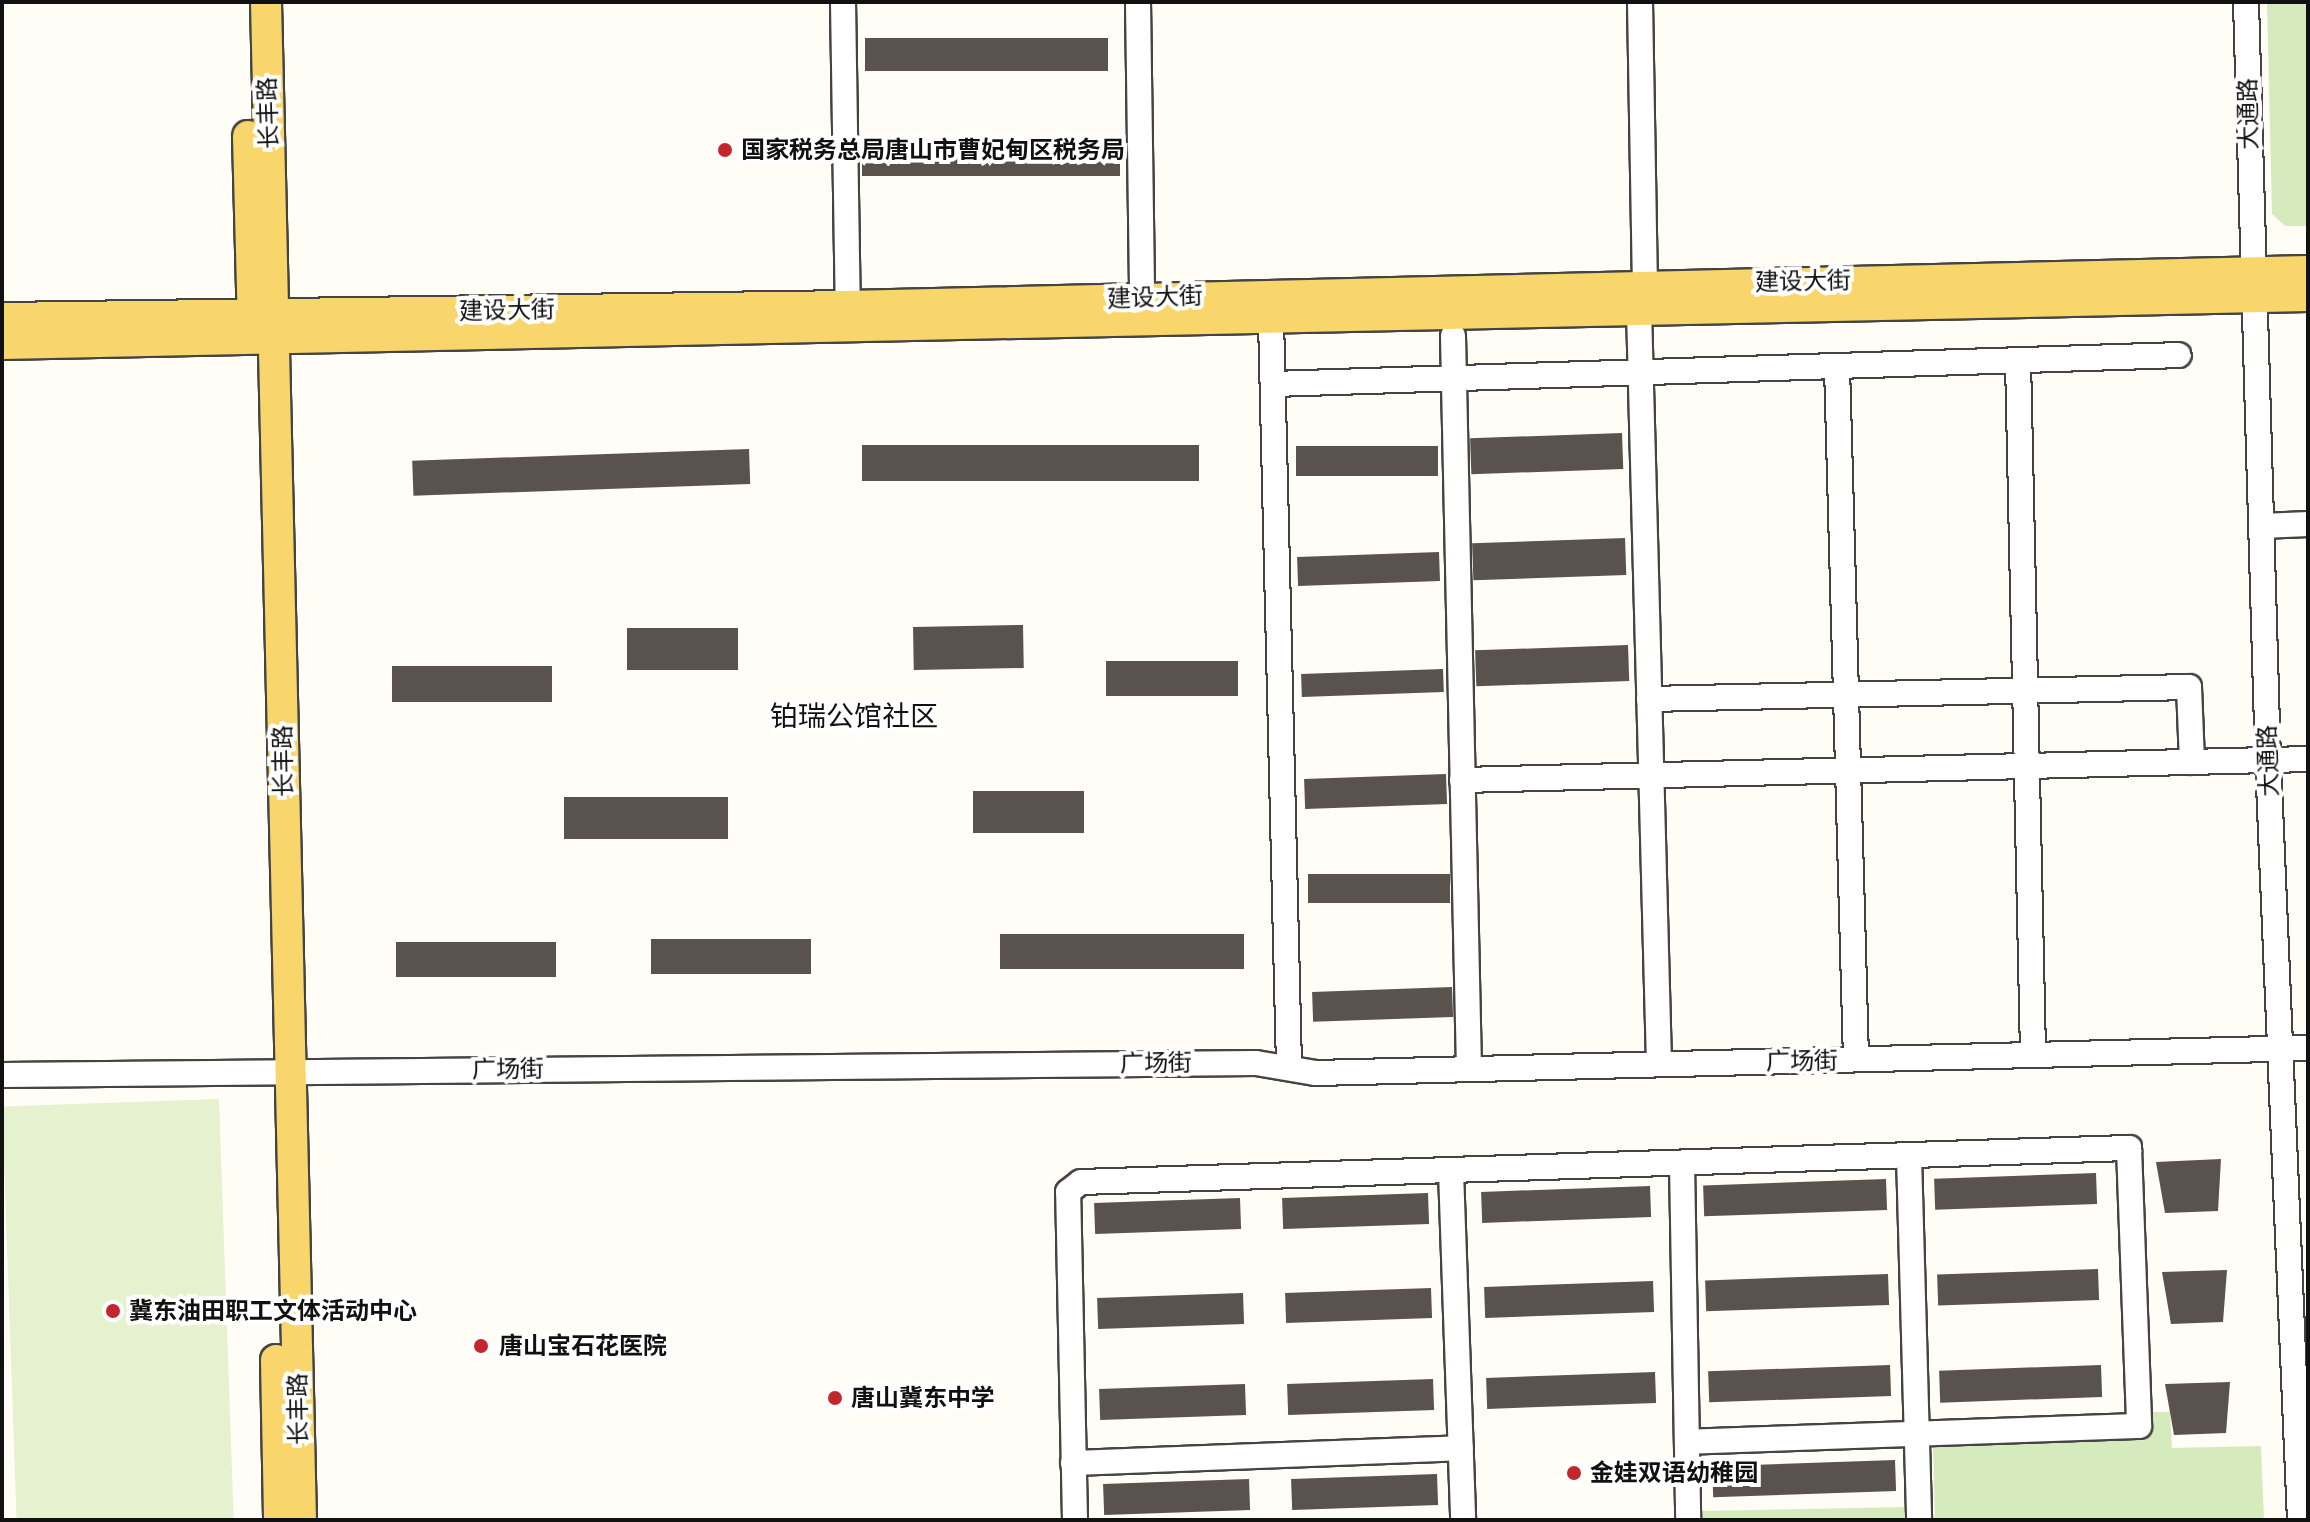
<!DOCTYPE html>
<html>
<head>
<meta charset="utf-8">
<style>
  body { margin:0 }
  #map { position:relative; width:2310px; height:1522px; overflow:hidden; background:#fffdf5; font-family:"PT Serif","Noto Sans SC",serif }
  div>[style] { position:absolute }
  .green>* { inset:0; background:#d5ebbd }
  .pitch>* { inset:0; background:#e6f2cf; transform-origin:0 0 }
  .building>* { inset:0; background:#5a524d; transform-origin:0 0 }
  .roads { filter:drop-shadow(2px 0 #444) drop-shadow(-2px 0 #444) drop-shadow(0 2px #444) drop-shadow(0 -2px #444) }
  .minor>* { height:24px; margin:-12px; padding:0 12px; transform-origin:12px; border-radius:12px; background:#fff }
  .major>* { height:30px; margin:-15px; padding:0 15px; transform-origin:15px; border-radius:15px; background:#f9d66b }
  .dots>* { width:22px; height:22px; translate:-50% -50%; box-sizing:border-box; border:4px solid #fff; border-radius:50% }
  span { translate:-50% -50%; white-space:nowrap; text-align:center; line-height:1.15; -webkit-text-stroke:8px #fff; paint-order:stroke }
  .street-label { font-size:24px; color:#111 }
  .poi-label { font-size:24px; color:#111; font-weight:700 }
  .left { translate:0 -50%; text-align:left }
  .quarter-label { font-size:28px; color:#111 }
  .frame { position:absolute; inset:0; border:4px solid #111; pointer-events:none }
</style>
</head>
<body>
<div id="map">
  <div class="green">
    <i style="clip-path:polygon(2267px 2px,2308px 2px,2308px 226px,2285px 226px,2272px 214px)"></i>
    <i style="clip-path:polygon(2146px 1412px,2170px 1412px,2172px 1448px,2261px 1446px,2264px 1520px,1935px 1520px,1933px 1446px,2145px 1439px)"></i>
    <i style="clip-path:polygon(1906px 1507px,1907px 1520px,1697px 1520px,1696px 1511px)"></i>
  </div>
  <div class="pitch">
    <i style="left:219px;top:1099px;width:421px;height:217px;rotate:88deg"></i>
  </div>
  <div class="building">
    <i style="left:1108px;top:38px;width:33px;height:243px;rotate:90deg"></i>
    <i style="left:1120px;top:143px;width:33px;height:258px;rotate:90deg"></i>
    <i style="left:1622px;top:433px;width:36px;height:152px;rotate:88deg"></i>
    <i style="left:1199px;top:445px;width:36px;height:337px;rotate:90deg"></i>
    <i style="left:1438px;top:446px;width:30px;height:142px;rotate:90deg"></i>
    <i style="left:749px;top:449px;width:35px;height:337px;rotate:88deg"></i>
    <i style="left:1625px;top:538px;width:37px;height:153px;rotate:88deg"></i>
    <i style="left:1439px;top:552px;width:29px;height:142px;rotate:88deg"></i>
    <i style="left:1023px;top:625px;width:43px;height:110px;rotate:89deg"></i>
    <i style="left:738px;top:628px;width:42px;height:111px;rotate:90deg"></i>
    <i style="left:1628px;top:645px;width:36px;height:153px;rotate:88deg"></i>
    <i style="left:1238px;top:661px;width:35px;height:132px;rotate:90deg"></i>
    <i style="left:552px;top:666px;width:36px;height:160px;rotate:90deg"></i>
    <i style="left:1443px;top:669px;width:23px;height:142px;rotate:88deg"></i>
    <i style="left:1446px;top:774px;width:30px;height:142px;rotate:88deg"></i>
    <i style="left:1084px;top:791px;width:42px;height:111px;rotate:90deg"></i>
    <i style="left:728px;top:797px;width:42px;height:164px;rotate:90deg"></i>
    <i style="left:1450px;top:874px;width:29px;height:142px;rotate:90deg"></i>
    <i style="left:1244px;top:934px;width:35px;height:244px;rotate:90deg"></i>
    <i style="left:811px;top:939px;width:35px;height:160px;rotate:90deg"></i>
    <i style="left:556px;top:942px;width:35px;height:160px;rotate:90deg"></i>
    <i style="left:1452px;top:987px;width:30px;height:140px;rotate:88deg"></i>
    <i style="clip-path:polygon(2221px 1159px,2218px 1211px,2165px 1213px,2156px 1162px)"></i>
    <i style="left:2096px;top:1173px;width:31px;height:162px;rotate:88deg"></i>
    <i style="left:1886px;top:1179px;width:31px;height:183px;rotate:88deg"></i>
    <i style="left:1650px;top:1186px;width:31px;height:169px;rotate:88deg"></i>
    <i style="left:1428px;top:1193px;width:31px;height:146px;rotate:88deg"></i>
    <i style="left:1240px;top:1198px;width:31px;height:146px;rotate:88deg"></i>
    <i style="left:2098px;top:1269px;width:31px;height:161px;rotate:88deg"></i>
    <i style="clip-path:polygon(2227px 1270px,2223px 1322px,2171px 1324px,2162px 1272px)"></i>
    <i style="left:1888px;top:1274px;width:31px;height:183px;rotate:88deg"></i>
    <i style="left:1653px;top:1281px;width:31px;height:169px;rotate:88deg"></i>
    <i style="left:1431px;top:1288px;width:30px;height:146px;rotate:88deg"></i>
    <i style="left:1243px;top:1293px;width:31px;height:146px;rotate:88deg"></i>
    <i style="left:1890px;top:1365px;width:31px;height:182px;rotate:88deg"></i>
    <i style="left:2101px;top:1365px;width:32px;height:162px;rotate:88deg"></i>
    <i style="left:1655px;top:1372px;width:31px;height:169px;rotate:88deg"></i>
    <i style="left:1433px;top:1379px;width:31px;height:146px;rotate:88deg"></i>
    <i style="clip-path:polygon(2230px 1382px,2226px 1433px,2174px 1435px,2165px 1384px)"></i>
    <i style="left:1245px;top:1384px;width:31px;height:146px;rotate:88deg"></i>
    <i style="left:1895px;top:1460px;width:31px;height:183px;rotate:88deg"></i>
    <i style="left:1437px;top:1474px;width:31px;height:146px;rotate:88deg"></i>
    <i style="left:1249px;top:1479px;width:31px;height:146px;rotate:88deg"></i>
  </div>
  <div class="roads">
    <div class="minor">
      <i style="left:843px;top:2px;width:304px;rotate:89.1deg"></i>
      <i style="left:1138px;top:2px;width:295px;rotate:89.2deg"></i>
      <i style="left:1640px;top:2px;width:282px;rotate:89deg"></i>
      <i style="left:2246px;top:2px;width:758px;rotate:88.34deg"></i>
      <i style="left:2268px;top:760px;width:761px;rotate:87.59deg"></i>
      <i style="left:1639px;top:310px;width:754px;rotate:88.48deg"></i>
      <i style="left:1271px;top:319px;width:749px;rotate:88.62deg"></i>
      <i style="left:1453px;top:336px;width:733px;rotate:88.75deg"></i>
      <i style="left:2018px;top:360px;width:695px;rotate:88.76deg"></i>
      <i style="left:1837px;top:366px;width:693px;rotate:88.43deg"></i>
      <i style="left:1273px;top:384px;width:906px;rotate:-1.83deg"></i>
      <i style="left:2262px;top:526px;width:46px;rotate:-2.5deg"></i>
      <i style="left:1649px;top:699px;width:540px;rotate:-1.27deg"></i>
      <i style="left:2189px;top:687px;width:75px;rotate:87.7deg"></i>
      <i style="left:1462px;top:780px;width:846px;rotate:-1.42deg"></i>
      <i style="left:2px;top:1075px;width:1254px;rotate:-0.55deg"></i>
      <i style="left:1256px;top:1063px;width:61px;rotate:9.5deg"></i>
      <i style="left:1316px;top:1073px;width:992px;rotate:-1.44deg"></i>
      <i style="left:1909px;top:1156px;width:364px;rotate:88.4deg"></i>
      <i style="left:1682px;top:1163px;width:357px;rotate:89deg"></i>
      <i style="left:1451px;top:1171px;width:349px;rotate:88deg"></i>
      <i style="left:1073px;top:1463px;width:388px;rotate:-2.2deg"></i>
      <i style="left:1075px;top:1520px;width:328px;rotate:-91.2deg"></i>
      <i style="left:1068px;top:1192px;width:16px;rotate:-38deg"></i>
      <i style="left:1081px;top:1182px;width:1049px;rotate:-1.86deg"></i>
      <i style="left:2129px;top:1148px;width:278px;rotate:87.9deg"></i>
      <i style="left:2139px;top:1426px;width:452px;rotate:178deg"></i>
    </div>
    <div class="major">
      <i style="left:266px;top:2px;width:1518px;rotate:88.68deg"></i>
      <i style="left:248px;top:136px;width:196px;rotate:88.5deg"></i>
      <i style="left:2px;top:318px;width:846px;rotate:-0.81deg"></i>
      <i style="left:848px;top:306px;width:1460px;rotate:-1.37deg"></i>
      <i style="left:2px;top:344px;width:2306px;rotate:-1.19deg"></i>
      <i style="left:276px;top:1360px;width:160px;rotate:88.9deg"></i>
    </div>
  </div>
  <div class="dots">
    <i style="left:725px;top:150px;background:#c4262e"></i>
    <i style="left:113px;top:1311px;background:#c4262e"></i>
    <i style="left:481px;top:1346px;background:#c4262e"></i>
    <i style="left:835px;top:1398px;background:#c4262e"></i>
    <i style="left:1574px;top:1473px;background:#c4262e"></i>
  </div>
  <div class="street-label">
    <span style="left:268px;top:113px;rotate:-92deg">长丰路</span>
    <span style="left:2248px;top:114px;rotate:-91deg">大通路</span>
    <span style="left:1803px;top:281px;rotate:-1deg">建设大街</span>
    <span style="left:1155px;top:297px;rotate:-2deg">建设大街</span>
    <span style="left:507px;top:310px;rotate:-1deg">建设大街</span>
    <span style="left:283px;top:761px;rotate:-91deg">长丰路</span>
    <span style="left:2268px;top:761px;rotate:-92deg">大通路</span>
    <span style="left:1802px;top:1061px;rotate:-1deg">广场街</span>
    <span style="left:1156px;top:1063px;rotate:-1deg">广场街</span>
    <span style="left:508px;top:1069px;rotate:-1deg">广场街</span>
    <span style="left:298px;top:1409px;rotate:-91deg">长丰路</span>
  </div>
  <div class="poi-label">
    <span class="left" style="left:741px;top:150px">国家税务总局唐山市曹妃甸区税务局</span>
    <span class="left" style="left:129px;top:1311px">冀东油田职工文体活动中心</span>
    <span class="left" style="left:499px;top:1346px">唐山宝石花医院</span>
    <span class="left" style="left:851px;top:1398px">唐山冀东中学</span>
    <span class="left" style="left:1590px;top:1473px">金娃双语幼稚园</span>
  </div>
  <div class="quarter-label">
    <span style="left:854px;top:716px">铂瑞公馆社区</span>
  </div>
  <div class="frame"></div>
</div>
</body>
</html>
